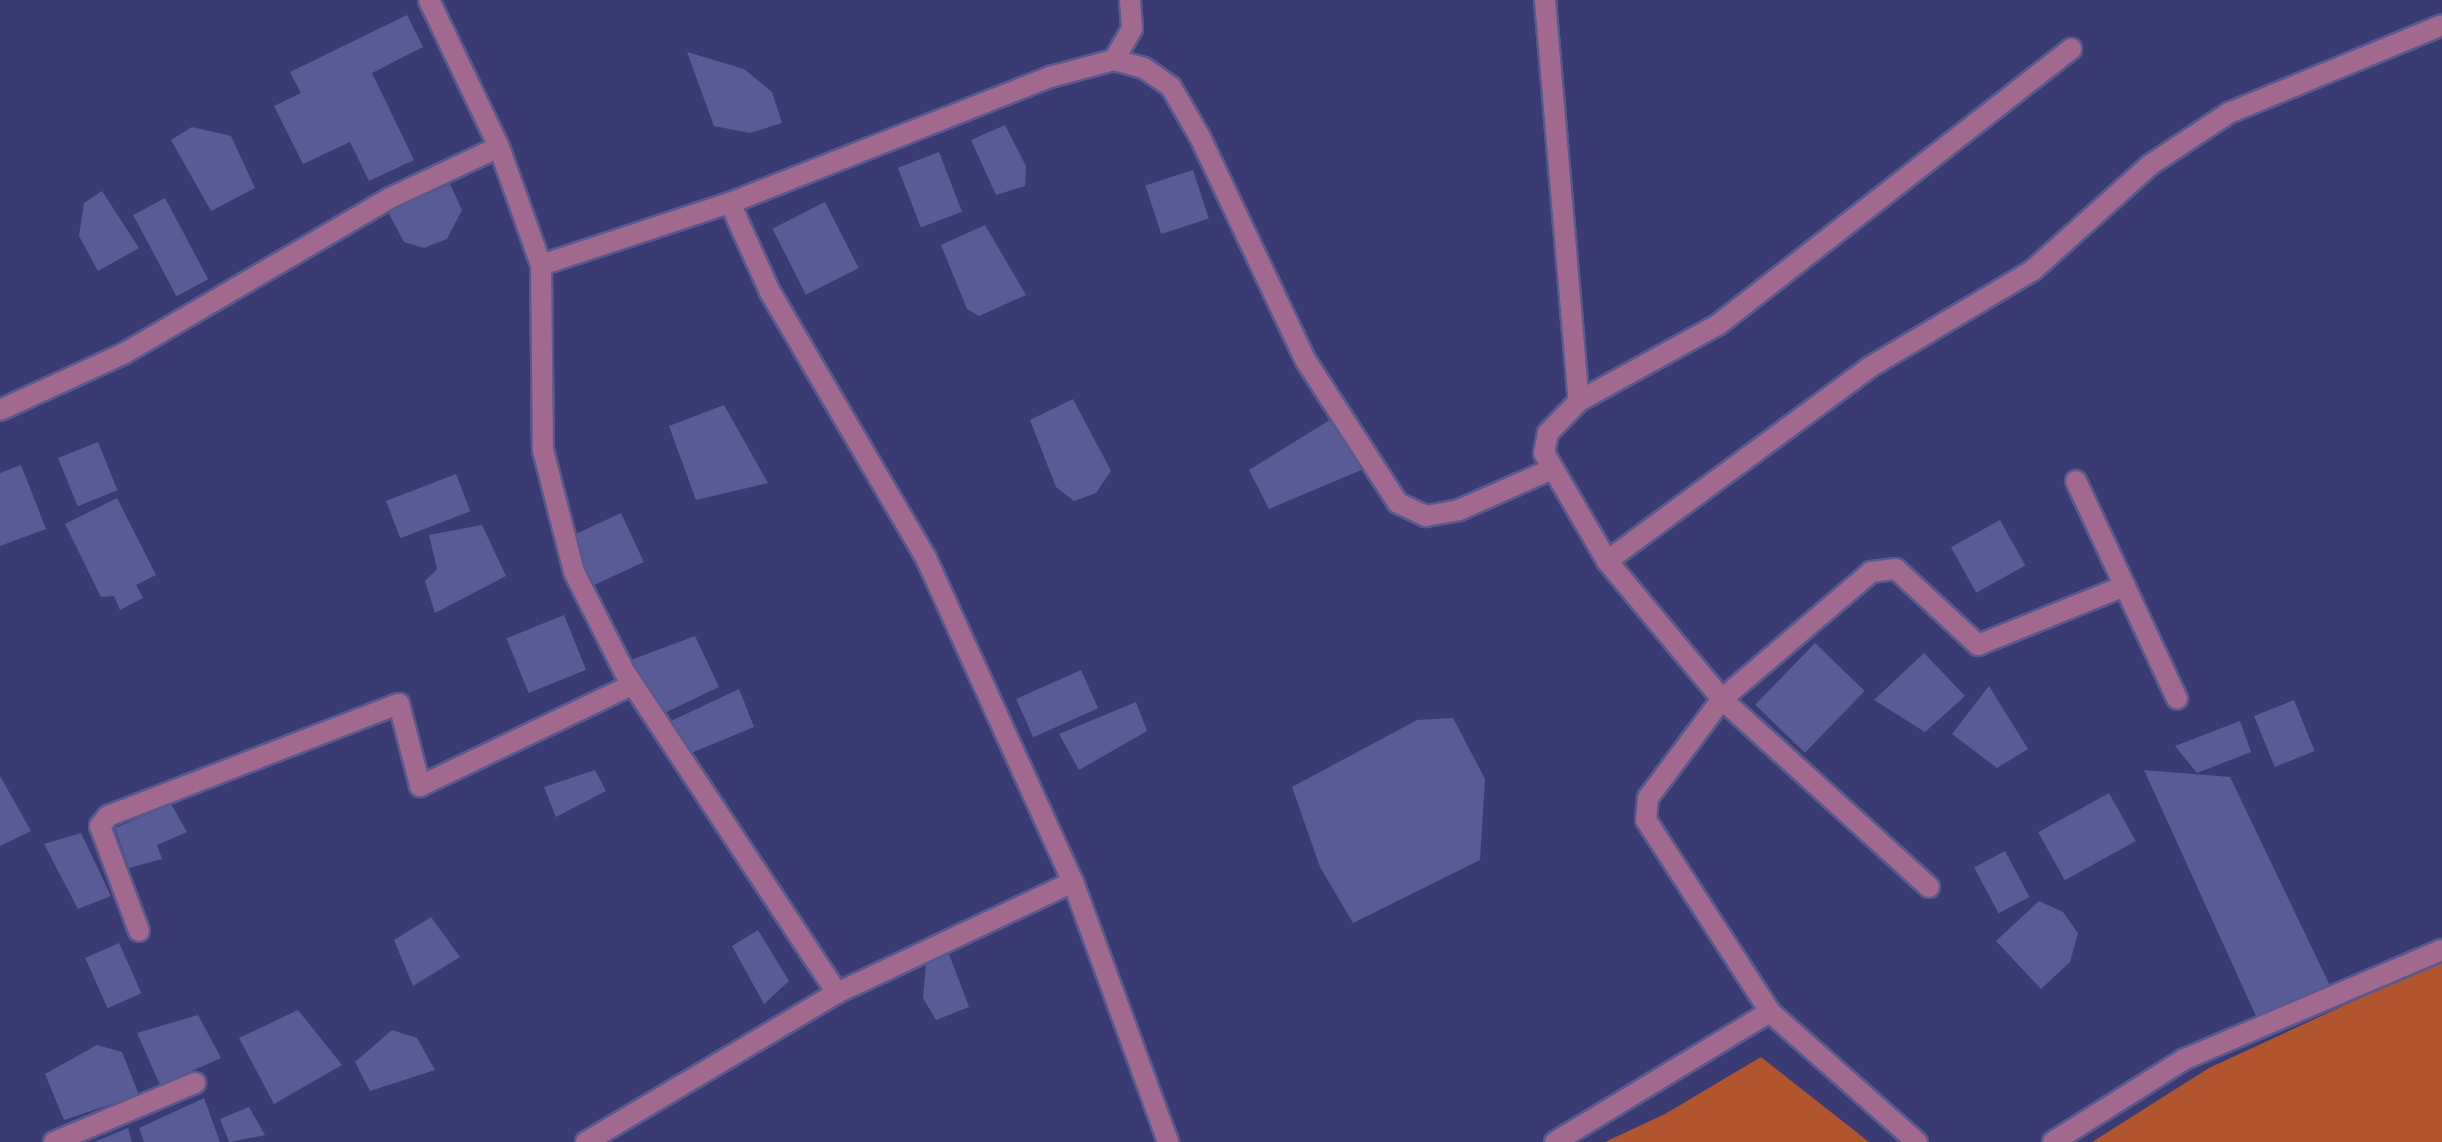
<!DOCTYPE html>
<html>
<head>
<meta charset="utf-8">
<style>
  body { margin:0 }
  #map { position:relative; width:2442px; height:1142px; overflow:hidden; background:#3b3b73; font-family:"DM Sans",sans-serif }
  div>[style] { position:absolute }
  .forest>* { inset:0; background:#b1552f }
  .building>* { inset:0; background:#595b96; transform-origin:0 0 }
  .roads { filter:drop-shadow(2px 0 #58598c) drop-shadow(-2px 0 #58598c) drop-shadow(0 2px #58598c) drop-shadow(0 -2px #58598c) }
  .minor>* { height:20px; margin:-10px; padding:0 10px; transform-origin:10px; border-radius:10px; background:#a1698d }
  span { translate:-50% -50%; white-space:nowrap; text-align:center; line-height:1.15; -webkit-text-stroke:8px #252640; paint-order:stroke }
</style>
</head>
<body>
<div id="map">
  <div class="forest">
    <i style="clip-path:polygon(2442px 960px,2442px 1142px,2092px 1142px,2209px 1068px)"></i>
    <i style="clip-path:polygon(1761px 1057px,1869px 1142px,1605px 1142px,1665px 1114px)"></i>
  </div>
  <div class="building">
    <i style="clip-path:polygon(407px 15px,423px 47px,372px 73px,414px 160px,369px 181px,350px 142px,303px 164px,274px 106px,301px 93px,290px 72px)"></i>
    <i style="clip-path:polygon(687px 52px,744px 69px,772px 92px,782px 123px,750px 133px,714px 126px)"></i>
    <i style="clip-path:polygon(1005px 125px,1026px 166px,1025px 186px,996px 195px,971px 140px)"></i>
    <i style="clip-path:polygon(192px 127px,231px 136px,255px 188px,211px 211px,171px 140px)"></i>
    <i style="left:939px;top:152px;width:64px;height:44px;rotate:69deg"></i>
    <i style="left:1193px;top:170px;width:51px;height:50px;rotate:72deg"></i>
    <i style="clip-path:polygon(450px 184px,462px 210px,447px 239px,424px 248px,404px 242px,388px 212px)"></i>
    <i style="clip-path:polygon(102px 191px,139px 248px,98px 271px,79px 236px,84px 203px)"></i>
    <i style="left:165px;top:198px;width:92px;height:36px;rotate:62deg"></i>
    <i style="left:825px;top:202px;width:74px;height:59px;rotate:63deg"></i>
    <i style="clip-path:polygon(985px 225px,1026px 295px,979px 316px,967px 309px,941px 245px)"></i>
    <i style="clip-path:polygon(1073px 399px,1111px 471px,1096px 493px,1074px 501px,1056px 487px,1030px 420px)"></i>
    <i style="clip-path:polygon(724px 405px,768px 483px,696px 500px,669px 426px)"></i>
    <i style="clip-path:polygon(1333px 418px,1366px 468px,1269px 509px,1249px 470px)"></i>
    <i style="left:98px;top:442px;width:52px;height:43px;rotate:68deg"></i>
    <i style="clip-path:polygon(21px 465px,46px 529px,0 546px,0 473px)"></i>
    <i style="left:456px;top:474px;width:40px;height:75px;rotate:69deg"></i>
    <i style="clip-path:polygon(117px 498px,156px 575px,136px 585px,143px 598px,120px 610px,114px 596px,101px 597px,65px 524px)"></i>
    <i style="left:621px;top:513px;width:54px;height:60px;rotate:65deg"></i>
    <i style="left:2000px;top:520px;width:52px;height:56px;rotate:61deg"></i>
    <i style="clip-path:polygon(482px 525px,506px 576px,435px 613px,425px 581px,437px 569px,429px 535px)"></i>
    <i style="left:564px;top:615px;width:59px;height:62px;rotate:68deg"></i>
    <i style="clip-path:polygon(695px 636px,719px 687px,656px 717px,623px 663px)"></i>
    <i style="left:1815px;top:643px;width:69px;height:86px;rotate:44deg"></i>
    <i style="clip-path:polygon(1924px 653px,1965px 696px,1925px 732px,1874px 700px)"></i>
    <i style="left:1081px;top:670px;width:42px;height:71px;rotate:66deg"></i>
    <i style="clip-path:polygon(1989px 686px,2028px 749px,1997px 768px,1952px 734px)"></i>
    <i style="clip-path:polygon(739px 689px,754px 727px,691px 753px,671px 721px)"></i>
    <i style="left:2294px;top:700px;width:55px;height:43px;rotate:68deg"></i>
    <i style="clip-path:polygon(1136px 702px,1147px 731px,1079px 770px,1059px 734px)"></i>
    <i style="clip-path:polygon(1453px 718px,1485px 779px,1480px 860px,1353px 923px,1320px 867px,1292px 787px,1417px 720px)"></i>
    <i style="clip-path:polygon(2240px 721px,2251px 752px,2197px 773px,2175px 746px)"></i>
    <i style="clip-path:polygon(595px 770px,606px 791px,556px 817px,544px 787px)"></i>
    <i style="clip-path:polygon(2144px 770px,2230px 777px,2334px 994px,2261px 1027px)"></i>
    <i style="clip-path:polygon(0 776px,31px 831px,0 846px)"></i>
    <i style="left:2109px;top:793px;width:55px;height:81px;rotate:61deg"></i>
    <i style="clip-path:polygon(171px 804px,187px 832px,157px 845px,162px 859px,129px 868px,115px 828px)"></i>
    <i style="clip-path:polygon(81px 833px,111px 896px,78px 909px,44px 844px)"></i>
    <i style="left:2005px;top:851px;width:52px;height:35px;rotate:62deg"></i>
    <i style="clip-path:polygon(2039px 901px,2063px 912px,2078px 933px,2070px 962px,2041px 989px,1996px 941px)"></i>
    <i style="clip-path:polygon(431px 917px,460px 957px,413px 986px,394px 940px)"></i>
    <i style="clip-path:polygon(758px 930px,789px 981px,764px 1004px,732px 946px)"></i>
    <i style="left:119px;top:943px;width:55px;height:37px;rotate:66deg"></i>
    <i style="clip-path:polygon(949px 954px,969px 1007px,936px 1020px,923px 998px,926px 963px)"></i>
    <i style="clip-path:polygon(298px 1010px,342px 1065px,274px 1104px,239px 1038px)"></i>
    <i style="clip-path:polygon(198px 1015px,221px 1058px,160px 1085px,137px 1033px)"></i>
    <i style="clip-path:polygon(392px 1030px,417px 1038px,435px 1070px,370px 1091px,355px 1062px)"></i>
    <i style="clip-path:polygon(97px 1045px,122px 1052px,139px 1095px,64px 1120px,45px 1074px)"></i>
    <i style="clip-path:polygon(204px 1098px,220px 1142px,144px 1142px,139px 1128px)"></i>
    <i style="clip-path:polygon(249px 1107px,265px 1135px,229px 1142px,220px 1119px)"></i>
    <i style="clip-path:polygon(128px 1128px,132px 1142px,94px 1142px)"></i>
  </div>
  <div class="roads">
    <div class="minor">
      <i style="left:1545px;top:0;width:402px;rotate:85.2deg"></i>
      <i style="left:1579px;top:401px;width:45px;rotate:134.1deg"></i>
      <i style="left:1548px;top:433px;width:20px;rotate:101deg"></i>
      <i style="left:1544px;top:453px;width:125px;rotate:59.7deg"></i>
      <i style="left:1607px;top:561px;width:180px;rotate:50.2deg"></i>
      <i style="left:1722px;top:699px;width:124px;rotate:126.8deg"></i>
      <i style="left:1648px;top:798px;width:22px;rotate:95deg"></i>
      <i style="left:1646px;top:820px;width:229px;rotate:57.1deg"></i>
      <i style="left:1114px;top:60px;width:36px;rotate:-60deg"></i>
      <i style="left:1132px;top:29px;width:29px;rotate:-94deg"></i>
      <i style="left:499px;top:147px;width:125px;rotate:70.4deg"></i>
      <i style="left:541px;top:265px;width:199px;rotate:-18.2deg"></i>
      <i style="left:730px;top:203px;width:98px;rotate:65.8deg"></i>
      <i style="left:770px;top:292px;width:308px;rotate:59.6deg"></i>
      <i style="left:926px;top:558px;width:356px;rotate:65.6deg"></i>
      <i style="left:1073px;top:882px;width:277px;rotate:69.9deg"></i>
      <i style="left:730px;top:203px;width:344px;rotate:-21.5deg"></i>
      <i style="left:1050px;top:77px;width:66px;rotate:-14.9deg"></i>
      <i style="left:1114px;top:60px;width:31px;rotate:15deg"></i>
      <i style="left:1144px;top:68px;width:33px;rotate:35deg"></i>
      <i style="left:1171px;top:87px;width:58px;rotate:59.9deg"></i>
      <i style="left:1200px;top:137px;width:248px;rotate:64.7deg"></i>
      <i style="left:1306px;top:361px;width:169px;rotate:57.1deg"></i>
      <i style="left:1398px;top:503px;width:31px;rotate:25deg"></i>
      <i style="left:1426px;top:516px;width:34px;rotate:-10deg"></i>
      <i style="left:1459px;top:510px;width:99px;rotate:-23.7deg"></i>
      <i style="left:541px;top:265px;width:185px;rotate:89.4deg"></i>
      <i style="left:543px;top:450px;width:126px;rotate:75.7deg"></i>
      <i style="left:574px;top:572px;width:111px;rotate:63.2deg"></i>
      <i style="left:624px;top:671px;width:386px;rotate:56.5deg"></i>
      <i style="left:1579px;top:401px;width:160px;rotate:-28.8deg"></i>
      <i style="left:1719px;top:324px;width:447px;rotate:-38deg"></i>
      <i style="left:0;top:410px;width:135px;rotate:-24.5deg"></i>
      <i style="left:123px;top:354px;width:309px;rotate:-30.3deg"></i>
      <i style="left:390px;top:198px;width:120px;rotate:-25.1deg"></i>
      <i style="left:499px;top:147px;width:163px;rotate:-115.5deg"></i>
      <i style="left:2076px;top:481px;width:240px;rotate:65.1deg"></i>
      <i style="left:1607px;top:561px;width:327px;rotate:-36.4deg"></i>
      <i style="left:1870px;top:367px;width:188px;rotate:-30.7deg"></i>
      <i style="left:2032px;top:271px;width:159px;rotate:-41.9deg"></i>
      <i style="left:2150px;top:165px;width:95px;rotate:-33.4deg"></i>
      <i style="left:2229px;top:113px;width:230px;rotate:-22.4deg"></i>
      <i style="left:1929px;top:887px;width:280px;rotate:-137.8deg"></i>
      <i style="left:1722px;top:699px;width:196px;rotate:-40.4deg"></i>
      <i style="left:1871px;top:572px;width:25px;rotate:-7deg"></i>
      <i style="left:1896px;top:569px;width:112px;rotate:42.8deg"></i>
      <i style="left:1978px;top:645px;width:158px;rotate:-21.9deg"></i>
      <i style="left:139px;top:931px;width:112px;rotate:-110.4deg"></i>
      <i style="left:100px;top:826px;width:13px;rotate:-51deg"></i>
      <i style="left:108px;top:816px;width:312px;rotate:-21.1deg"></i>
      <i style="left:399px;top:704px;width:85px;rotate:75.6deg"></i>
      <i style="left:420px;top:786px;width:235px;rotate:-25.5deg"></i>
      <i style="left:54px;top:1142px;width:153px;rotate:-22.7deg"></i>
      <i style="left:586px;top:1142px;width:292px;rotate:-30.7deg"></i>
      <i style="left:837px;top:993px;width:261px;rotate:-25.2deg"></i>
      <i style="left:1555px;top:1142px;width:251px;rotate:-31.2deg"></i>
      <i style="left:1770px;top:1012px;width:196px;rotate:41.5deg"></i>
      <i style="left:2053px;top:1142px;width:156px;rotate:-32.2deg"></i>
      <i style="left:2185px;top:1059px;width:279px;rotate:-23deg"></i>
    </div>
  </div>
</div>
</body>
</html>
